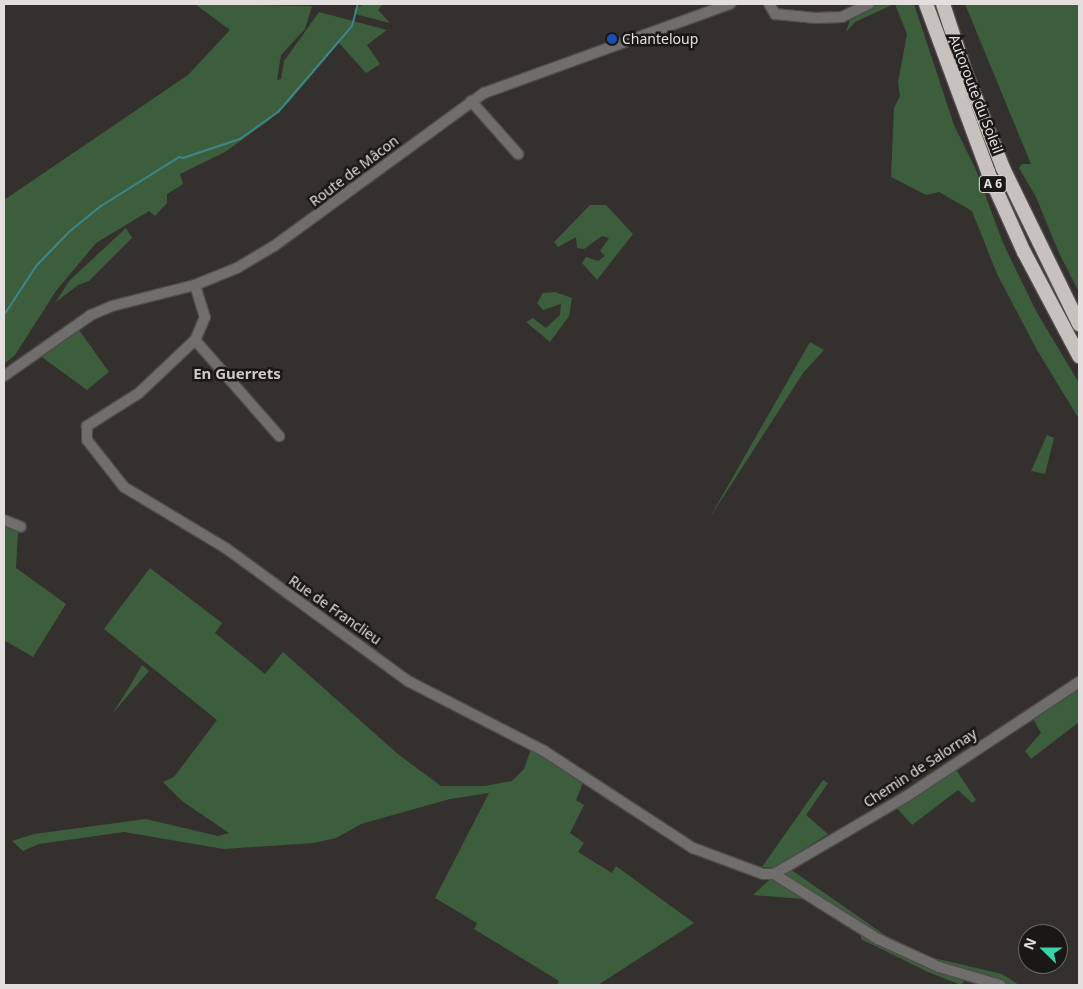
<!DOCTYPE html>
<html>
<head>
<meta charset="utf-8">
<style>
  body { margin:0 }
  #map { position:relative; width:1083px; height:989px; overflow:hidden; background:#34302e; font-family:"Noto Sans",sans-serif }
  div>[style] { position:absolute }
  .green>* { inset:0; background:#3c5e3c }
  .stream>* { height:2px; margin:-1px; padding:0 1px; transform-origin:1px; border-radius:1px; background:#3c868b }
  .roads { filter:drop-shadow(1px 0 #504c4a) drop-shadow(-1px 0 #504c4a) drop-shadow(0 1px #504c4a) drop-shadow(0 -1px #504c4a) }
  .minor>* { height:10px; margin:-5px; padding:0 5px; transform-origin:5px; border-radius:5px; background:#706e6c }
  .highway>* { height:14px; margin:-7px; padding:0 7px; transform-origin:7px; border-radius:7px; background:#c7c2be }
  .dots>* { width:14px; height:14px; translate:-50% -50%; box-sizing:border-box; border:2px solid #1a1817; border-radius:50% }
  span { translate:-50% -50%; white-space:nowrap; text-align:center; line-height:1.15; -webkit-text-stroke:5px #1a1817; paint-order:stroke }
  .shield-label span { padding:1px 4px; background:#1a1817; border:1px solid; border-radius:4px; -webkit-text-stroke-width:0 }
  .shield-label { font-size:12px; color:#e2dfde; font-weight:700 }
  .poi-label { font-size:14px; color:#e2dfde }
  .left { translate:0 -50%; text-align:left }
  .street-label { font-size:14px; color:#e2dfde }
  .neighbourhood-label { font-size:15px; color:#cfc9c6; font-weight:700 }
  .frame { position:absolute; inset:0; border:5px solid #e2dfde; pointer-events:none }
  .north { position:absolute; left:1018px; top:924px; width:50px; height:50px; box-sizing:border-box; background:#1a1817; border:1px solid #6a6867; border-radius:50%; rotate:292deg; font-size:14px; font-weight:700; line-height:20px; text-align:center; color:#e2dfde }
  .north::after { content:''; display:block; margin:auto; width:18px; height:22px; background:#36d4a7; clip-path:polygon(50% 0,100% 100%,50% 72%,0 100%) }
</style>
</head>
<body>
<div id="map">
  <div class="green">
    <i style="clip-path:polygon(195px 4px,312px 6px,305px 29px,281px 55px,277px 80px,281px 79px,284px 61px,319px 12px,387px 30px,367px 45px,380px 64px,366px 73px,339px 43px,288px 103px,268px 121px,225px 152px,180px 174px,183px 184px,167px 194px,167px 203px,155px 216px,149px 211px,96px 243px,56px 291px,15px 355px,4px 364px,4px 200px,188px 75px,230px 30px)"></i>
    <i style="clip-path:polygon(364px 4px,383px 4px,378px 10px,390px 23px,355px 14px,354px 10px)"></i>
    <i style="clip-path:polygon(878px 4px,894px 4px,855px 22px,846px 32px,850px 20px)"></i>
    <i style="clip-path:polygon(895px 4px,914px 4px,954px 125px,976px 170px,1003px 243px,1036px 311px,1079px 383px,1079px 419px,1037px 350px,997px 274px,972px 211px,939px 192px,926px 195px,891px 177px,894px 108px,900px 96px,898px 82px,907px 34px)"></i>
    <i style="clip-path:polygon(965px 4px,1079px 4px,1079px 292px,1059px 253px,1036px 197px,1019px 168px,1022px 164px,1031px 164px)"></i>
    <i style="clip-path:polygon(590px 205px,606px 205px,633px 234px,597px 280px,582px 263px,586px 257px,598px 261px,605px 256px,600px 251px,609px 238px,602px 236px,584px 249px,577px 248px,576px 237px,558px 247px,554px 242px)"></i>
    <i style="clip-path:polygon(126px 228px,132px 238px,89px 281px,78px 285px,55px 303px,70px 280px)"></i>
    <i style="clip-path:polygon(555px 292px,572px 298px,569px 316px,550px 342px,526px 322px,533px 318px,546px 328px,560px 315px,561px 304px,543px 310px,537px 303px,543px 293px)"></i>
    <i style="clip-path:polygon(79px 330px,109px 372px,87px 390px,39px 355px)"></i>
    <i style="clip-path:polygon(810px 342px,824px 350px,803px 373px,709px 519px)"></i>
    <i style="clip-path:polygon(1047px 435px,1054px 438px,1045px 474px,1031px 471px)"></i>
    <i style="clip-path:polygon(4px 524px,18px 531px,16px 568px,66px 604px,33px 657px,4px 640px)"></i>
    <i style="clip-path:polygon(150px 568px,222px 623px,215px 633px,265px 674px,283px 652px,399px 755px,441px 786px,485px 786px,512px 781px,524px 769px,531px 749px,543px 757px,583px 783px,576px 800px,584px 805px,570px 833px,584px 843px,578px 852px,612px 873px,616px 866px,694px 923px,598px 985px,557px 985px,559px 981px,474px 929px,477px 923px,435px 898px,489px 793px,450px 799px,361px 824px,336px 838px,314px 843px,224px 849px,124px 832px,39px 844px,23px 851px,12px 841px,34px 834px,146px 819px,218px 836px,229px 833px,182px 801px,163px 782px,174px 777px,217px 720px,104px 629px)"></i>
    <i style="clip-path:polygon(142px 665px,149px 671px,112px 714px,130px 686px)"></i>
    <i style="clip-path:polygon(1079px 686px,1079px 722px,1031px 759px,1025px 751px,1041px 733px,1031px 715px)"></i>
    <i style="clip-path:polygon(955px 768px,976px 800px,972px 803px,958px 790px,912px 825px,896px 807px)"></i>
    <i style="clip-path:polygon(823px 780px,828px 783px,806px 815px,828px 834px,774px 868px,762px 867px)"></i>
    <i style="clip-path:polygon(790px 869px,892px 940px,934px 958px,1002px 974px,1019px 985px,1008px 985px,939px 964px,878px 935px,780px 874px)"></i>
    <i style="clip-path:polygon(777px 879px,815px 903px,803px 899px,753px 895px,769px 880px)"></i>
    <i style="clip-path:polygon(861px 933px,966px 979px,961px 985px,928px 972px,861px 939px)"></i>
  </div>
  <div class="stream">
    <i style="left:4px;top:315px;width:60px;rotate:-56.6deg"></i>
    <i style="left:37px;top:265px;width:47px;rotate:-45.9deg"></i>
    <i style="left:70px;top:231px;width:40px;rotate:-39deg"></i>
    <i style="left:101px;top:206px;width:92px;rotate:-32.1deg"></i>
    <i style="left:179px;top:157px;width:4px;rotate:14deg"></i>
    <i style="left:183px;top:158px;width:60px;rotate:-18.4deg"></i>
    <i style="left:240px;top:139px;width:47px;rotate:-35.4deg"></i>
    <i style="left:278px;top:112px;width:113px;rotate:-49.3deg"></i>
    <i style="left:352px;top:26px;width:23px;rotate:-75deg"></i>
  </div>
  <div class="roads">
    <div class="minor">
      <i style="left:769px;top:4px;width:12px;rotate:59deg"></i>
      <i style="left:775px;top:14px;width:41px;rotate:5.6deg"></i>
      <i style="left:816px;top:18px;width:26px;rotate:-2deg"></i>
      <i style="left:842px;top:17px;width:30px;rotate:-26deg"></i>
      <i style="left:471px;top:101px;width:71px;rotate:48.4deg"></i>
      <i style="left:195px;top:285px;width:34px;rotate:73deg"></i>
      <i style="left:205px;top:317px;width:25px;rotate:113deg"></i>
      <i style="left:195px;top:340px;width:77px;rotate:136.6deg"></i>
      <i style="left:139px;top:393px;width:62px;rotate:147.6deg"></i>
      <i style="left:87px;top:426px;width:14px;rotate:90deg"></i>
      <i style="left:87px;top:440px;width:60px;rotate:51.8deg"></i>
      <i style="left:124px;top:487px;width:120px;rotate:31deg"></i>
      <i style="left:227px;top:549px;width:224px;rotate:36.1deg"></i>
      <i style="left:408px;top:681px;width:153px;rotate:27.2deg"></i>
      <i style="left:544px;top:751px;width:178px;rotate:33.1deg"></i>
      <i style="left:693px;top:848px;width:75px;rotate:20.4deg"></i>
      <i style="left:763px;top:874px;width:11px"></i>
      <i style="left:774px;top:874px;width:123px;rotate:32deg"></i>
      <i style="left:878px;top:939px;width:67px;rotate:24.7deg"></i>
      <i style="left:939px;top:967px;width:64px;rotate:16.4deg"></i>
      <i style="left:195px;top:340px;width:128px;rotate:48.8deg"></i>
      <i style="left:4px;top:376px;width:106px;rotate:-35deg"></i>
      <i style="left:91px;top:315px;width:23px;rotate:-23deg"></i>
      <i style="left:112px;top:306px;width:86px;rotate:-14.2deg"></i>
      <i style="left:195px;top:285px;width:45px;rotate:-22deg"></i>
      <i style="left:237px;top:268px;width:43px;rotate:-30.7deg"></i>
      <i style="left:274px;top:246px;width:260px;rotate:-36.1deg"></i>
      <i style="left:484px;top:93px;width:262px;rotate:-19.9deg"></i>
      <i style="left:4px;top:520px;width:18px;rotate:22deg"></i>
      <i style="left:774px;top:874px;width:154px;rotate:-30.4deg"></i>
      <i style="left:907px;top:796px;width:206px;rotate:-33.5deg"></i>
    </div>
    <div class="highway">
      <i style="left:926px;top:4px;width:179px;rotate:69.7deg"></i>
      <i style="left:988px;top:172px;width:88px;rotate:65.8deg"></i>
      <i style="left:1024px;top:252px;width:118px;rotate:62.1deg"></i>
      <i style="left:943px;top:4px;width:71px;rotate:71.8deg"></i>
      <i style="left:965px;top:71px;width:104px;rotate:68.6deg"></i>
      <i style="left:1003px;top:168px;width:174px;rotate:64deg"></i>
    </div>
  </div>
  <div class="dots">
    <i style="left:612px;top:39px;background:#1a4fb4"></i>
  </div>
  <div class="shield-label">
    <span style="left:993px;top:184px">A 6</span>
  </div>
  <div class="poi-label">
    <span class="left" style="left:622px;top:39px">Chanteloup</span>
  </div>
  <div class="street-label">
    <span style="left:976px;top:94px;rotate:69deg">Autoroute du Soleil</span>
    <span style="left:354px;top:171px;rotate:-37deg">Route de Mâcon</span>
    <span style="left:335px;top:610px;rotate:35deg">Rue de Franclieu</span>
    <span style="left:920px;top:768px;rotate:-33deg">Chemin de Salornay</span>
  </div>
  <div class="neighbourhood-label">
    <span style="left:237px;top:374px">En Guerrets</span>
  </div>
  <div class="frame"></div>
  <div class="north">N</div>
</div>
</body>
</html>
